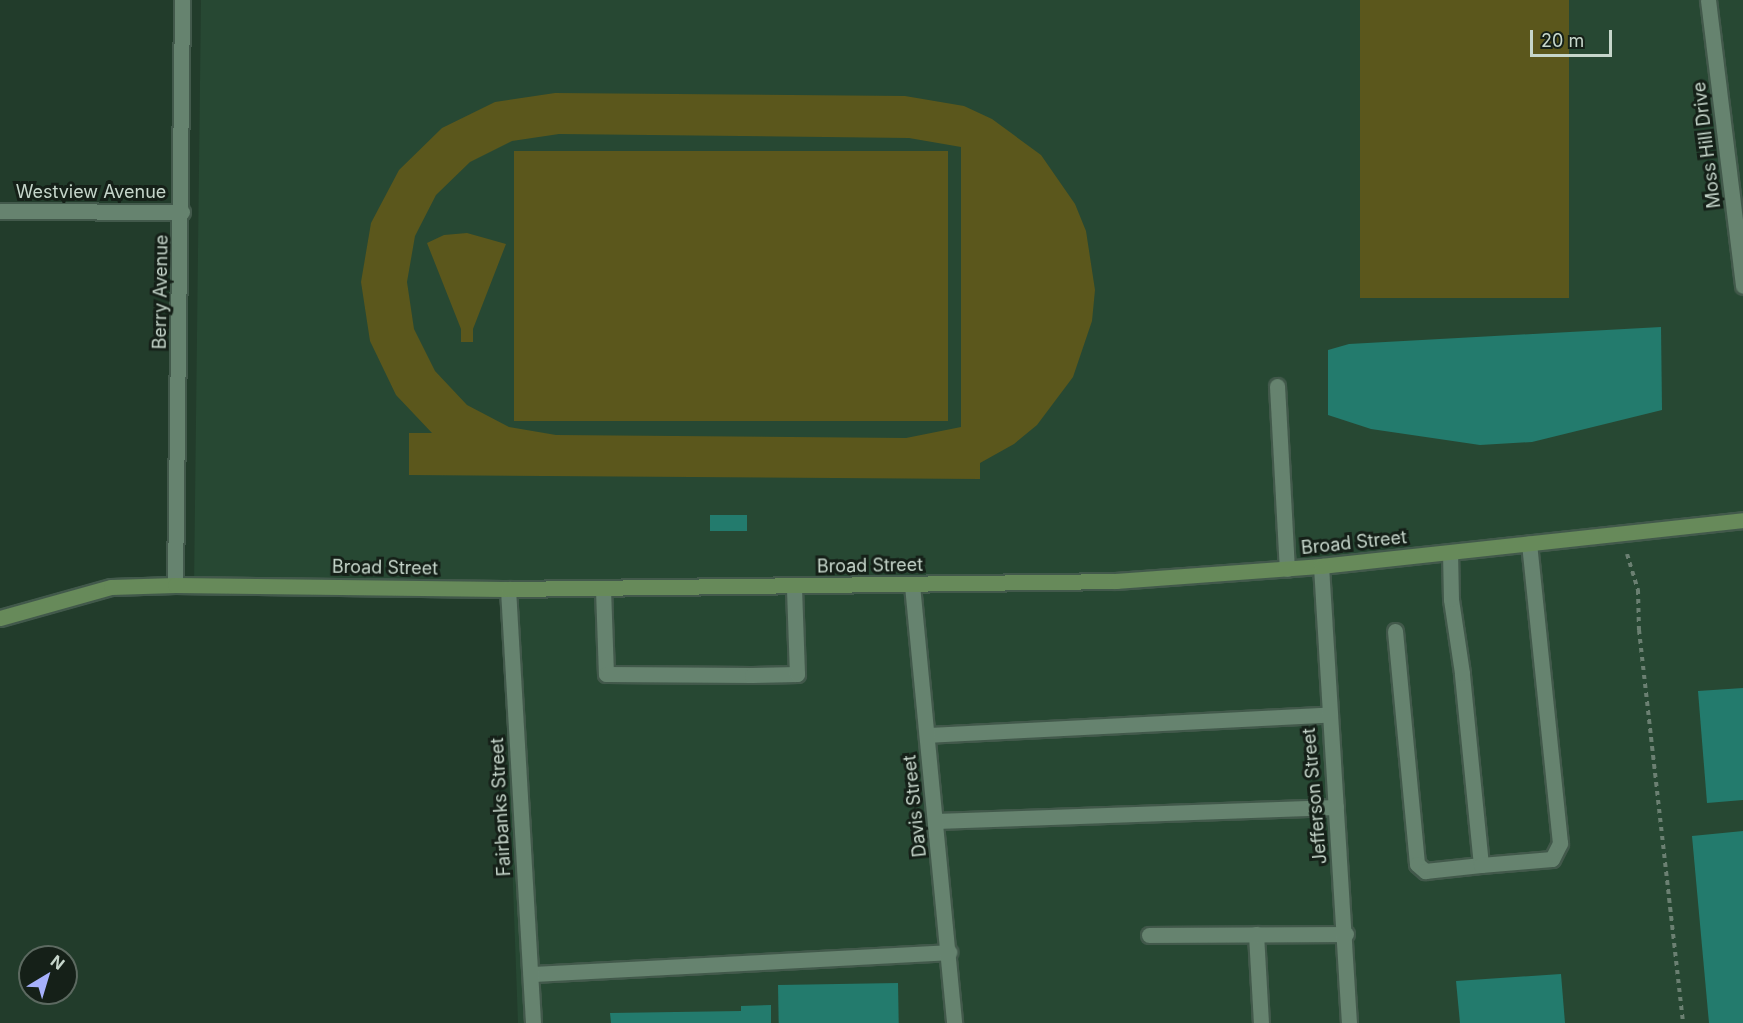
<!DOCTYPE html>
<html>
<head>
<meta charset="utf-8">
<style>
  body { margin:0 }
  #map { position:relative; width:1743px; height:1023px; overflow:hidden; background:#223c2b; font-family:Inter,sans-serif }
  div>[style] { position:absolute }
  .built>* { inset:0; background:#274833 }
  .green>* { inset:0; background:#5b571c; transform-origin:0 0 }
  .building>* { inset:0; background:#237b6d; transform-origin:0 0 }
  .path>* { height:4px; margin-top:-2px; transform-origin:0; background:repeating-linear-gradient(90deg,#6b8072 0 4.5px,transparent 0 9px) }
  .roads { filter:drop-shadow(2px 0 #42594b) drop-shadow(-2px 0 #42594b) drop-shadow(0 2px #42594b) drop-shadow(0 -2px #42594b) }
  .lane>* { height:15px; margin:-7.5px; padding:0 7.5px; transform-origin:7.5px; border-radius:7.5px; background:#66836f }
  .street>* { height:15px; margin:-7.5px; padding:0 7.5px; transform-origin:7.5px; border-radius:7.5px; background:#66836f }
  .secondary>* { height:15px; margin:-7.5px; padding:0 7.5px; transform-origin:7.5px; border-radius:7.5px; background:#678a5a }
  span { translate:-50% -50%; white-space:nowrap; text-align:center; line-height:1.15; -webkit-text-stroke:6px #152018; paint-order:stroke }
  .street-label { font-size:18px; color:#c6d6cb }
  .north { position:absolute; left:18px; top:945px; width:60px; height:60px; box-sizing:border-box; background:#152018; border:2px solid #5c6960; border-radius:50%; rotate:38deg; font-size:16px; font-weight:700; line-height:24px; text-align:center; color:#c6d6cb }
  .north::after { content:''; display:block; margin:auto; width:21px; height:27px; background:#a6b1fc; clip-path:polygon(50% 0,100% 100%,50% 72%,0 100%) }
  .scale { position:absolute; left:1530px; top:30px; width:82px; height:27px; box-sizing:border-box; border:3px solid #c6d6cb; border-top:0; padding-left:8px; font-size:18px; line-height:21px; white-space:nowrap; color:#c6d6cb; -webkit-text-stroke:4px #152018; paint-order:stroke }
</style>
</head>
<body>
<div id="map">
  <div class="built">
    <i style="clip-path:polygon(201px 0,1743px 0,1743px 1023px,518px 1023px,502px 585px,194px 586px)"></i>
  </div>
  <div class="green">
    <i style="left:1360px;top:0;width:209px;height:298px"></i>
    <i style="clip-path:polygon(evenodd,555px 93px,905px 96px,964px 106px,992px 119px,1041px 155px,1075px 204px,1086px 231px,1095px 290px,1092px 321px,1073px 377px,1037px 425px,1014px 444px,980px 463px,980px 479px,409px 475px,409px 433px,432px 433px,396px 395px,370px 341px,361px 282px,371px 223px,399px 170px,442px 128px,495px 102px,555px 93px,559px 134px,909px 138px,961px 147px,961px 427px,906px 438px,556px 435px,509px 427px,467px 405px,435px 371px,414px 329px,407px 282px,415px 236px,436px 195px,470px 162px,512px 141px,559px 134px)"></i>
    <i style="left:514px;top:151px;width:434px;height:270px"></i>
    <i style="clip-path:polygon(467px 233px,506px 244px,473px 329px,473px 342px,461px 342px,461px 329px,427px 243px,444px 235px)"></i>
  </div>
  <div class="building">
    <i style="clip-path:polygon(1661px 327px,1662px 410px,1532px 442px,1480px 445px,1371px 429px,1328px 415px,1328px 350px,1349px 344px)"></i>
    <i style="left:710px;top:515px;width:37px;height:16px"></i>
    <i style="clip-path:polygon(1743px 688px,1743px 800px,1707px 803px,1698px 691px)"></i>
    <i style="clip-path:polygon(1743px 831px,1743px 1023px,1709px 1023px,1692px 836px)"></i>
    <i style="clip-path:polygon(1561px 974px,1565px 1023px,1460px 1023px,1456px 981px)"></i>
    <i style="left:898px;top:983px;width:40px;height:120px;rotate:89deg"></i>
    <i style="clip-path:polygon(771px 1005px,771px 1023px,611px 1023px,610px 1013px,741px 1011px,741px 1006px)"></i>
  </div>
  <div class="path">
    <i style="left:1627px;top:554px;width:38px;rotate:73deg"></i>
    <i style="left:1638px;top:590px;width:40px;rotate:88.6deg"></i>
    <i style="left:1639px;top:630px;width:395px;rotate:83.6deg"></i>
  </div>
  <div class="roads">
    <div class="lane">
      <i style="left:1277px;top:386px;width:183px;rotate:86.9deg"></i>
      <i style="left:603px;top:589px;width:85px;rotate:88deg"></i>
      <i style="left:606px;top:674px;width:146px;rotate:0.4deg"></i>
      <i style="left:752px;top:675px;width:45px;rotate:-1.3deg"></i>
      <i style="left:797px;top:674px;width:86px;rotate:-92deg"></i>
      <i style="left:1395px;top:631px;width:234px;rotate:84.6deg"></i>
      <i style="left:1417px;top:864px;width:11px;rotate:41deg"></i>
      <i style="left:1425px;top:871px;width:56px;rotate:-6.1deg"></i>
      <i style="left:1481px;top:865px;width:193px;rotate:-95.7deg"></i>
      <i style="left:1462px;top:673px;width:75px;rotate:-98.5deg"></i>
      <i style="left:1451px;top:599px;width:46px;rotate:-91.2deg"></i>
      <i style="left:927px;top:735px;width:401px;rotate:-2.9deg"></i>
      <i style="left:936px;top:821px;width:400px;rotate:-2deg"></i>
      <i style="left:1481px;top:865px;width:71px;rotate:-4.8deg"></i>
      <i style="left:1552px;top:859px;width:18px;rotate:-63deg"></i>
      <i style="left:1560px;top:843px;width:301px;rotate:-95.9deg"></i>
      <i style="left:1256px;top:934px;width:89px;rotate:86.8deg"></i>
      <i style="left:1149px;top:935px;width:197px;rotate:-0.3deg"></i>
      <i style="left:531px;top:974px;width:419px;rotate:-3deg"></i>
    </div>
    <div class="street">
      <i style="left:1708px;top:0;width:288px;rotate:83deg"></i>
      <i style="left:0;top:211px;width:182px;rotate:0.3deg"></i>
      <i style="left:1321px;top:566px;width:458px;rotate:86.5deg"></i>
      <i style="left:175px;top:585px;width:585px;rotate:-89.31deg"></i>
      <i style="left:912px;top:585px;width:440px;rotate:84.5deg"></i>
      <i style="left:508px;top:589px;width:435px;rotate:86.7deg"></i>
    </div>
    <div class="secondary">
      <i style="left:0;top:618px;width:115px;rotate:-15.6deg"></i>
      <i style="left:111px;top:587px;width:64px;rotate:-1.8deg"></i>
      <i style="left:175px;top:585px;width:333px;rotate:0.7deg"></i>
      <i style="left:508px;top:589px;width:608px;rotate:-0.75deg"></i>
      <i style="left:1116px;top:581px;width:206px;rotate:-4.2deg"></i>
      <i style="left:1321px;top:566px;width:424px;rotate:-6.2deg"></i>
    </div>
  </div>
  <div class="street-label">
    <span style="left:1707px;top:145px;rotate:-97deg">Moss Hill Drive</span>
    <span style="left:91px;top:192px">Westview Avenue</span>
    <span style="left:161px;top:292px;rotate:-89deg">Berry Avenue</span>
    <span style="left:1354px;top:543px;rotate:-6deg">Broad Street</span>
    <span style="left:870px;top:566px;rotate:-1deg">Broad Street</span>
    <span style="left:385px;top:568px;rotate:1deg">Broad Street</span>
    <span style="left:1315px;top:796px;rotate:-95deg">Jefferson Street</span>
    <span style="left:915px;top:806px;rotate:-96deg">Davis Street</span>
    <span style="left:501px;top:807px;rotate:-93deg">Fairbanks Street</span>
  </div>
  <div class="north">N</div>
  <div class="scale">20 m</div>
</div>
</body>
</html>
